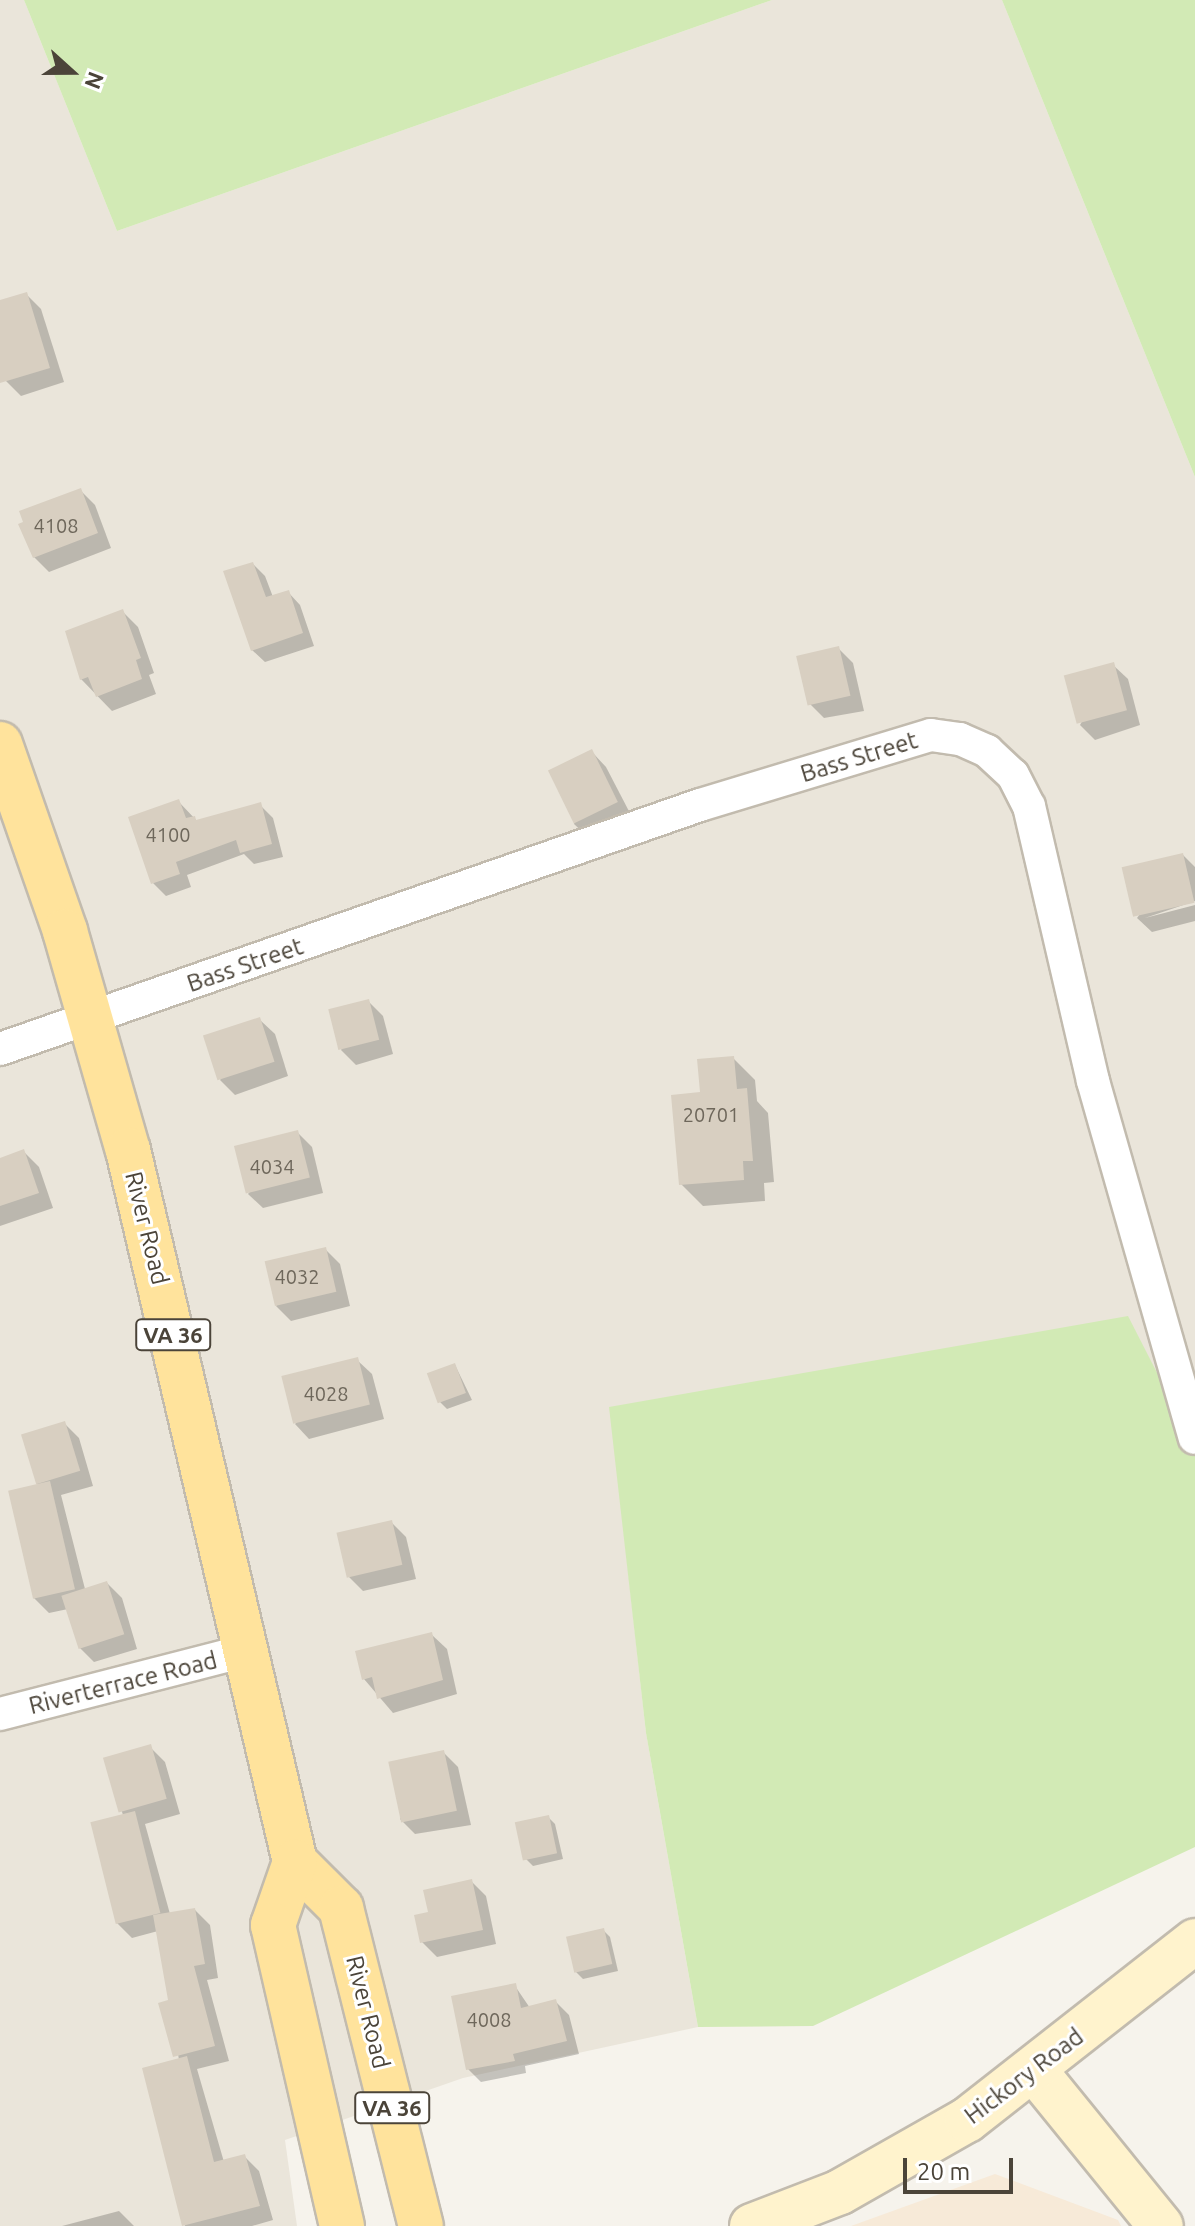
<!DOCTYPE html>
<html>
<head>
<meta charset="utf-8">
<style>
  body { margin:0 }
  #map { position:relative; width:1195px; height:2226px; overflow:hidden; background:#f6f3ec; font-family:Ubuntu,sans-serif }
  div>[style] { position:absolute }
  .residential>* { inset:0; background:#eae5da }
  .commercial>* { inset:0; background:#f7ead8 }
  .green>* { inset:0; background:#d2eab5 }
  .shadow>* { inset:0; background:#0003 }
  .building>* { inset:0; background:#d8cfc1; transform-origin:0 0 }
  .roads { filter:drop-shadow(2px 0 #c2bbae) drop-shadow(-2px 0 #c2bbae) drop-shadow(0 2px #c2bbae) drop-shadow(0 -2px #c2bbae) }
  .street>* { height:32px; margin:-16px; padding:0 16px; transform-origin:16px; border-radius:16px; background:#fff }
  .secondary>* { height:44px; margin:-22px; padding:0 22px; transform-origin:22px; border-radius:22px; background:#fff3cd }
  .primary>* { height:44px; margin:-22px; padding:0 22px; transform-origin:22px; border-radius:22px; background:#ffe39c }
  span { translate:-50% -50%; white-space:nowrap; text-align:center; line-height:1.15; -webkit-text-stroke:6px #fff; paint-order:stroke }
  .number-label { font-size:20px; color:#6e675b }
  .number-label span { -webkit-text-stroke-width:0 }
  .shield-label span { padding:2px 6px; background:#fff; border:2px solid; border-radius:6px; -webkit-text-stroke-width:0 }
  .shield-label { font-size:22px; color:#4b4439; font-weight:700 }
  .street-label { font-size:24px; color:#4b4439 }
  .north { position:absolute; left:32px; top:32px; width:80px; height:80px; -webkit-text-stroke:6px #fff; paint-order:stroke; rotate:111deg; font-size:22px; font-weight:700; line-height:32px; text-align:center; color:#4b4439 }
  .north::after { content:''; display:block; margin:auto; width:28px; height:36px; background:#4b4439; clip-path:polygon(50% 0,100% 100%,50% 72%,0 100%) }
  .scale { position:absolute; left:903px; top:2158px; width:110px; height:36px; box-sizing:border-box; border:4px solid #4b4439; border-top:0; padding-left:10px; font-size:24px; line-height:28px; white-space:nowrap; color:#4b4439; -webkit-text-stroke:6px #fff; paint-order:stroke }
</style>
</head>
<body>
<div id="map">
  <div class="residential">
    <i style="clip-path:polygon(0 0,24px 0,117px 231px,772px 0,1002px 0,1195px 477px,1195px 1447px,610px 1407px,646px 1733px,698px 2027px,463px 2078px,285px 2140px,297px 2226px,0 2226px)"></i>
  </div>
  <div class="commercial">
    <i style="clip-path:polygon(995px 2174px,1118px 2220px,1121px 2226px,851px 2226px)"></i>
  </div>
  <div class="green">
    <i style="clip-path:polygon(24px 0,772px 0,117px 231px)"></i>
    <i style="clip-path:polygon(1002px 0,1195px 0,1195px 477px)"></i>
    <i style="clip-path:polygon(1128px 1316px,1195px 1447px,1195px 1847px,813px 2026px,698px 2027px,646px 1733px,609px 1407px)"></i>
  </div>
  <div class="shadow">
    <i style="clip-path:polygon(26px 294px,41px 309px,64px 382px,21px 396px,6px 381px,0 361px,0 302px)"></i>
    <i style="clip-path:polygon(80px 490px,95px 505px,111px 548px,49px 572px,34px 557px)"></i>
    <i style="clip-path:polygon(253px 564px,265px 576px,273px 597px,288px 592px,300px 605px,314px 646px,265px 662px,252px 650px)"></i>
    <i style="clip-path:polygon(123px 612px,138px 627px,154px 673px,149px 675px,156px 694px,112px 711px,81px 679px)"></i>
    <i style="clip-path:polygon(838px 648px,853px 663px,864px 711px,824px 718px,810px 704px)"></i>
    <i style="clip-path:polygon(1113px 665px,1128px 679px,1140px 725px,1095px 740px,1080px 725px)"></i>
    <i style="clip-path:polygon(592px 752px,606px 767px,632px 817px,589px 838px,574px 824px)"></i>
    <i style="clip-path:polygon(178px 801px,198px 822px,260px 805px,273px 818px,283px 857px,254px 864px,244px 854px,187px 875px,191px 887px,166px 896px,153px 883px)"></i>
    <i style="clip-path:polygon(1183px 855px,1195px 867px,1195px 901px,1145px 918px,1195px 905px,1195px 921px,1152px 932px,1137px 918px)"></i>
    <i style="clip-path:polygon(368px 1001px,383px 1016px,393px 1054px,356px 1065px,341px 1050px)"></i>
    <i style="clip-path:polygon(260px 1020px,275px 1034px,288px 1076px,235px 1095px,220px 1080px)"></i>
    <i style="clip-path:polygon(733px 1058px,755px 1080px,757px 1101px,768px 1113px,774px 1182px,764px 1183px,765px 1201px,703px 1206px,681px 1184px)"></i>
    <i style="clip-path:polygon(297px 1132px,312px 1147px,323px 1193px,263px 1208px,248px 1194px)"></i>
    <i style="clip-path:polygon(24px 1152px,39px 1167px,53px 1208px,0 1226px,0 1160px)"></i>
    <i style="clip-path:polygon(325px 1249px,340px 1264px,350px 1306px,291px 1321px,276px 1306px)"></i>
    <i style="clip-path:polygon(357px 1360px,372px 1374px,384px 1419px,309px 1439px,295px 1424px)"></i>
    <i style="clip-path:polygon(455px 1365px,472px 1400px,447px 1409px,440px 1402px)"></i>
    <i style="clip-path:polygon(64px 1423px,79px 1438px,93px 1486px,61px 1495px,85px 1589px,107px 1583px,122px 1598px,137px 1649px,94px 1662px,79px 1647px,68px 1609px,49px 1613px,34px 1598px,37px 1483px)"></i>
    <i style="clip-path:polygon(391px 1522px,406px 1537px,416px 1579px,363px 1591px,348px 1576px)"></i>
    <i style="clip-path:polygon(432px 1635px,447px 1649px,457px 1694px,393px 1713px,364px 1679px)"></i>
    <i style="clip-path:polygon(150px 1747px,165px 1762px,180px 1814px,145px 1824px,170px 1914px,195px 1910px,210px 1925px,218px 1978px,207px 1980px,229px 2061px,197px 2069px,224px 2162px,244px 2156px,259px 2171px,273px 2220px,252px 2226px,185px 2226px,145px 2069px,179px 2060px,158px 1931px,132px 1938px,117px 1923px,123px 1815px,105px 1760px)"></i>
    <i style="clip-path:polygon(443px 1752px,458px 1767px,471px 1825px,415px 1834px,400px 1819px)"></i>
    <i style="clip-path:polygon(548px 1817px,555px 1824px,563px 1859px,533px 1866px,526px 1859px)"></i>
    <i style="clip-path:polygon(471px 1881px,486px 1896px,496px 1944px,437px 1957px,422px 1942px,431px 1914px)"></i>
    <i style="clip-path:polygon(603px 1930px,610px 1937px,618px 1971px,583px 1979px,576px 1972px)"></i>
    <i style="clip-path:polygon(515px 1986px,530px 2008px,556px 2002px,569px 2015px,579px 2054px,525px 2066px,526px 2073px,481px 2082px,468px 2069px)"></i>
    <i style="clip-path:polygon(119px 2211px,134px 2226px,62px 2226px)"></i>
  </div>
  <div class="building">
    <i style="clip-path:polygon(27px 292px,50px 368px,0 383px,0 300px)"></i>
    <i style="clip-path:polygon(81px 488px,98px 533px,33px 558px,18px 524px,23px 522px,19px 511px)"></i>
    <i style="clip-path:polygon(253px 562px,266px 597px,289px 590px,303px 633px,251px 651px,223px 571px)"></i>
    <i style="clip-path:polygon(123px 609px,141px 658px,136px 660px,142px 679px,96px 697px,88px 677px,80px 680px,65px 631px)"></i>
    <i style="left:839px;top:646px;width:51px;height:44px;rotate:77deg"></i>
    <i style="left:1114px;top:662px;width:50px;height:52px;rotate:75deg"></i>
    <i style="left:592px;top:749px;width:59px;height:49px;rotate:64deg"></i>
    <i style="clip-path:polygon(179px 799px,186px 818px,195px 816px,196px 820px,261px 802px,272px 844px,240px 853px,236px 840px,176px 862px,180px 874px,151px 884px,128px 817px)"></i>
    <i style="left:1183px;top:853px;width:51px;height:63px;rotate:77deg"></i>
    <i style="left:369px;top:999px;width:42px;height:42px;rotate:76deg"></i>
    <i style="left:260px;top:1017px;width:47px;height:60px;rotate:72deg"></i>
    <i style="clip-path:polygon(734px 1056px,737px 1089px,747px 1088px,753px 1161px,743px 1161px,744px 1180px,679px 1185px,671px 1095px,700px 1092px,697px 1059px)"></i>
    <i style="left:298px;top:1130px;width:49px;height:66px;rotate:76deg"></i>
    <i style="clip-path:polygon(24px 1149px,39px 1193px,0 1206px,0 1158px)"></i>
    <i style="left:326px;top:1247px;width:46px;height:63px;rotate:77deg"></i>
    <i style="left:358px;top:1357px;width:49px;height:79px;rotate:76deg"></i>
    <i style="left:455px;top:1363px;width:32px;height:30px;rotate:70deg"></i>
    <i style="left:65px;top:1421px;width:52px;height:46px;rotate:73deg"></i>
    <i style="left:50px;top:1481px;width:111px;height:43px;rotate:77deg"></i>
    <i style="left:392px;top:1520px;width:46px;height:57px;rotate:77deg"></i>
    <i style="left:107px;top:1581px;width:56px;height:48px;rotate:72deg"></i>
    <i style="clip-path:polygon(432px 1632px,443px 1680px,377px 1699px,372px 1677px,362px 1680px,355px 1651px)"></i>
    <i style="left:151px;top:1744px;width:57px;height:50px;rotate:74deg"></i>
    <i style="left:444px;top:1750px;width:62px;height:57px;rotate:78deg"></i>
    <i style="left:135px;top:1811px;width:105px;height:46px;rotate:76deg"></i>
    <i style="left:549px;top:1815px;width:39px;height:35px;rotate:78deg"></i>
    <i style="clip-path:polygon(472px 1879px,483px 1930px,420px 1943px,414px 1915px,428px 1912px,423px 1890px)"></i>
    <i style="clip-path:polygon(195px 1908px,205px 1964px,194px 1966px,215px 2046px,173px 2057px,158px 2003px,168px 2000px,153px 1915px)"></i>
    <i style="left:604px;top:1928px;width:37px;height:39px;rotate:77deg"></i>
    <i style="clip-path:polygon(516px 1983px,521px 2008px,556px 1999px,567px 2041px,513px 2054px,515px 2061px,466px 2070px,451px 1996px)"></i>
    <i style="clip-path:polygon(187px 2056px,214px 2162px,245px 2154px,260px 2206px,182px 2226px,142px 2068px)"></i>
  </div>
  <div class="roads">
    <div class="street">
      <i style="left:0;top:1049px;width:741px;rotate:-19.22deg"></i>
      <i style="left:700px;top:805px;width:241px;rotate:-16.9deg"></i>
      <i style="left:931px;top:735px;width:29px;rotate:8deg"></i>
      <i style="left:960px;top:739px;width:30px;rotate:24deg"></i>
      <i style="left:987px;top:751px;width:35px;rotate:43deg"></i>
      <i style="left:1013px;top:775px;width:35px;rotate:63deg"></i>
      <i style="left:1029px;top:806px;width:282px;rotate:76.9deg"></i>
      <i style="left:1093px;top:1081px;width:371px;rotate:74.1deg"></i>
      <i style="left:0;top:1714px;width:254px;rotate:-14.4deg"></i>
    </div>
    <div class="secondary">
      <i style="left:1034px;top:2070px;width:201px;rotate:50.9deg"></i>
      <i style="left:752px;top:2226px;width:94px;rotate:-21.1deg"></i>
      <i style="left:840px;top:2192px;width:146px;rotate:-29.6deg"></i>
      <i style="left:967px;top:2120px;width:290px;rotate:-38.1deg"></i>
    </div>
    <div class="primary">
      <i style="left:0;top:744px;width:198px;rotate:70.8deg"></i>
      <i style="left:65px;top:931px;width:228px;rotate:74deg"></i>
      <i style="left:128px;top:1150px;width:731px;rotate:76.8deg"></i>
      <i style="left:295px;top:1862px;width:65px;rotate:45deg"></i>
      <i style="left:341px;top:1908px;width:328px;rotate:75.9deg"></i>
      <i style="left:295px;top:1862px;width:67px;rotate:109.2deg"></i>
      <i style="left:273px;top:1925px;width:309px;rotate:77.1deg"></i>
    </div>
  </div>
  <div class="number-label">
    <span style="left:56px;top:525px">4108</span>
    <span style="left:168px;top:834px">4100</span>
    <span style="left:711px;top:1114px">20701</span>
    <span style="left:272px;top:1166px">4034</span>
    <span style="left:297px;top:1276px">4032</span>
    <span style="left:326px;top:1393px">4028</span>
    <span style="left:489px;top:2019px">4008</span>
  </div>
  <div class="shield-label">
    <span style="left:173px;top:1335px">VA 36</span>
    <span style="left:392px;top:2108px">VA 36</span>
  </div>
  <div class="street-label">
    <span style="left:859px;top:757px;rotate:-17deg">Bass Street</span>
    <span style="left:245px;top:965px;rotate:-19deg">Bass Street</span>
    <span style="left:147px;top:1228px;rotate:76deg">River Road</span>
    <span style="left:123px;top:1683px;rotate:-14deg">Riverterrace Road</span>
    <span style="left:368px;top:2012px;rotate:76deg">River Road</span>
    <span style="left:1024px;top:2076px;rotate:-37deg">Hickory Road</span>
  </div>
  <div class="north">N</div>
  <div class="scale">20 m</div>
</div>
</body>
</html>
